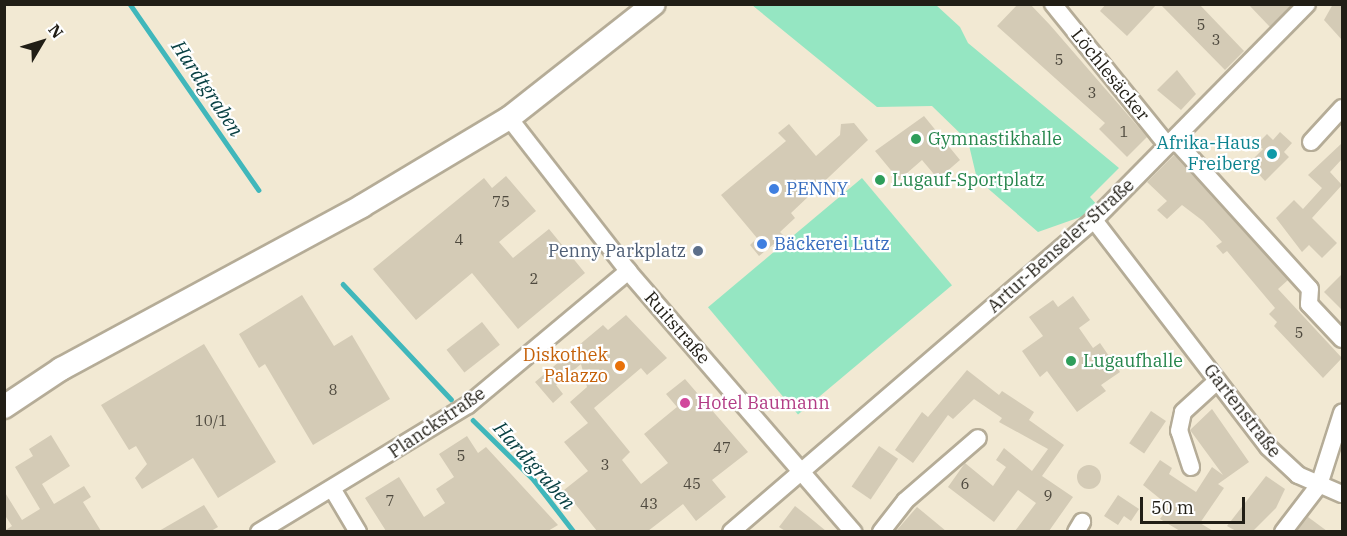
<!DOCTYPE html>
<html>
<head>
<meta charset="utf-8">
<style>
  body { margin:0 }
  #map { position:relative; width:1347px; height:536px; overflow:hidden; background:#f2e9d3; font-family:"IBM Plex Serif",serif }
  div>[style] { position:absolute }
  .green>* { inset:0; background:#95e6c2; transform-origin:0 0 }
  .stream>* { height:4.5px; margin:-2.25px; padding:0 2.25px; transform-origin:2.25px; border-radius:2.25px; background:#40b7bb }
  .building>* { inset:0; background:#d4cbb6; transform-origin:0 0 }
  .round { border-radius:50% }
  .roads { filter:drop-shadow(2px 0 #b5ac97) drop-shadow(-2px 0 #b5ac97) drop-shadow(0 2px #b5ac97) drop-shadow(0 -2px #b5ac97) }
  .minor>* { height:16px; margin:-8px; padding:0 8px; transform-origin:8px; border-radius:8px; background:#fff }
  .major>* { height:22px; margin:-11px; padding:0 11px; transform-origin:11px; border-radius:11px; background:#fff }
  .dots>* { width:16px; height:16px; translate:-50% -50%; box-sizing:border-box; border:3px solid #fff; border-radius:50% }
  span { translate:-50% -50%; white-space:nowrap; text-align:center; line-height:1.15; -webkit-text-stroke:4.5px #fff; paint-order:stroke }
  .number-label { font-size:15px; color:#4e493e }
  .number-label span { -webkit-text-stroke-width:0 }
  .street-label { font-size:18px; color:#211e16 }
  .leisure-label { font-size:18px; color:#27864d }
  .left { translate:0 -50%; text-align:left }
  .culture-label { font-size:18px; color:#0d838f }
  .right { translate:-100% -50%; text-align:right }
  .shop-label { font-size:18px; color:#366cbe }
  .service-label { font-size:18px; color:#4e5e75 }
  .food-label { font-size:18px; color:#c56008 }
  .hotel-label { font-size:18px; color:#b23c85 }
  .water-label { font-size:20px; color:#0a4143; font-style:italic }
  .frame { position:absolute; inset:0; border:6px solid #211e16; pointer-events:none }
  .north { position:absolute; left:12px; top:12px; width:60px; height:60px; -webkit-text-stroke:4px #fff; paint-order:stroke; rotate:52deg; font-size:16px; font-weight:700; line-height:24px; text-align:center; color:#211e16 }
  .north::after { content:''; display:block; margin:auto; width:21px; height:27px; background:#211e16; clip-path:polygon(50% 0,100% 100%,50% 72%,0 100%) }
  .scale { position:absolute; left:1140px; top:497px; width:105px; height:27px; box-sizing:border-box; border:3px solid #211e16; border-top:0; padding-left:8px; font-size:18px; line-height:21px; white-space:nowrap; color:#211e16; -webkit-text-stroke:4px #fff; paint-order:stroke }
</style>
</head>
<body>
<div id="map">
  <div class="green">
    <i style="clip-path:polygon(752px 5px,936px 5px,960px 27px,968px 43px,1119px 168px,1090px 197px,1098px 206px,1089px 214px,1038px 232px,977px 179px,968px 141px,932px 106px,877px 107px)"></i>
    <i style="left:862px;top:178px;width:140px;height:201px;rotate:50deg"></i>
  </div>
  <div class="stream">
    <i style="left:130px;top:4px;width:226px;rotate:55.3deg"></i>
    <i style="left:343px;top:284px;width:158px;rotate:46.8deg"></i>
    <i style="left:473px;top:420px;width:86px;rotate:44.5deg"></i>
    <i style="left:534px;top:480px;width:66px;rotate:52.4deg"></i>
  </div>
  <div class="building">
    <i style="clip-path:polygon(1018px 4px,1030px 4px,1050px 25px,1147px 137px,1127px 157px,1099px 129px,1105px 123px,997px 26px)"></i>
    <i style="clip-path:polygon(1106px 4px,1157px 4px,1127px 36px,1100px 11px)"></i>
    <i style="clip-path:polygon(1160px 4px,1199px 4px,1244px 51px,1225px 70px)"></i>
    <i style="clip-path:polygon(1248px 4px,1292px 4px,1270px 27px)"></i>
    <i style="clip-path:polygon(1333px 4px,1342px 4px,1342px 40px,1324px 20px)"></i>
    <i style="clip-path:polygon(1177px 70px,1196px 94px,1181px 110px,1157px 90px)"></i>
    <i style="clip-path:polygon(924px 116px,960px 160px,938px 179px,922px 160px,899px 180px,875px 151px)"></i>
    <i style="clip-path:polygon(854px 123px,868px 140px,791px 213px,795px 218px,780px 232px,784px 236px,759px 256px,750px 245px,757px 238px,721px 195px,786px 141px,778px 133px,789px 124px,816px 156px,840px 135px,841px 124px)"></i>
    <i style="clip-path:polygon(1280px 132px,1292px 143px,1284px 152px,1289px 157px,1265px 181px,1255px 170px,1261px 165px,1254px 158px,1263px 149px,1257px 144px,1267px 134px,1273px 140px)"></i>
    <i style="clip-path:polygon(1342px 143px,1342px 159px,1330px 172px,1342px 185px,1312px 218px,1337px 243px,1322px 258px,1309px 245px,1302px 252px,1276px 218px,1294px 200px,1303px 209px,1322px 188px,1308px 175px)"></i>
    <i style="clip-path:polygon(1174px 155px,1288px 280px,1278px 289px,1342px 358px,1323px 378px,1274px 326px,1277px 322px,1269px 314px,1275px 308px,1227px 251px,1223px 254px,1216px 246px,1222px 242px,1203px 221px,1182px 205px,1167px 219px,1157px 210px,1167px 201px,1147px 182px)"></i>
    <i style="clip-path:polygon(506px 176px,536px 211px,499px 242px,513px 258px,549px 229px,585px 273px,518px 329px,472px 273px,416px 320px,373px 269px,484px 178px,492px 188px)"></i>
    <i style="clip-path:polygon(1342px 274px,1342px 310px,1324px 292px)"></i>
    <i style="clip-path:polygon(302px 295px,334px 346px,352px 335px,390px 399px,313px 445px,265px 364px,259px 368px,239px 334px)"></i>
    <i style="clip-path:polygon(1073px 296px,1090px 320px,1079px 328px,1093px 348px,1100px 343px,1120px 372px,1101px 385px,1106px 391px,1077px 412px,1047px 371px,1040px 377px,1022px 351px,1043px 336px,1029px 317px,1053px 300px,1058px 307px)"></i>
    <i style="clip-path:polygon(626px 315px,667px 358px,647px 375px,641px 368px,594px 408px,630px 452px,622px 460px,641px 484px,668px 463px,644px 434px,677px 407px,666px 394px,685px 379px,748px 452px,712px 480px,726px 497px,696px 521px,683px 504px,648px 531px,597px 531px,564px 490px,588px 471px,564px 442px,588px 423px,570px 402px,587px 387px,581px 364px,556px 385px,563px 394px,553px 403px,535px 382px,603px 325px,608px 330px)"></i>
    <i style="left:482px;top:322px;width:29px;height:45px;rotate:52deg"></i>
    <i style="clip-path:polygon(204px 344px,276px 462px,218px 498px,193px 458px,142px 489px,135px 478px,147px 464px,136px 446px,129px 450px,101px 405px)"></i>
    <i style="clip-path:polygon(967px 370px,999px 395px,1002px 391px,1034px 412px,1029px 420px,1064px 445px,1042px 476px,1073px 497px,1049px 531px,1015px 531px,1036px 503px,1018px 490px,994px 522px,948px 487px,965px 463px,993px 486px,1006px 467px,996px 460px,1004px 448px,1032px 471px,1048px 449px,999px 422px,1002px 418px,974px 399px,953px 419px,948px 415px,913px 463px,895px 450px,922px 412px,928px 417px)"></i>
    <i style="clip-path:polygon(1212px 409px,1249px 462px,1218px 484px,1224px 488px,1200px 523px,1213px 531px,1180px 531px,1160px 519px,1169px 506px,1143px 485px,1160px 460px,1172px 468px,1169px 474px,1196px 492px,1212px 467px,1223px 475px,1190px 430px)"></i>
    <i style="left:1151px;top:411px;width:18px;height:39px;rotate:34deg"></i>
    <i style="clip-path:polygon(51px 435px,70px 466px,42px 484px,54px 504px,84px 486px,91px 497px,83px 502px,101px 531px,4px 531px,12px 526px,4px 514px,4px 491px,22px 520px,40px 509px,15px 467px,33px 456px,29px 449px)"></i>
    <i style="clip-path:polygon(467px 436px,478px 453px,486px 447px,558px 525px,548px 531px,386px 531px,365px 498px,399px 477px,424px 517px,445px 503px,436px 489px,454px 477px,439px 454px)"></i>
    <i style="left:879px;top:446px;width:23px;height:49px;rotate:34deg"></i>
    <i class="round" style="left:1077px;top:465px;width:24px;height:24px"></i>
    <i style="clip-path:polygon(1266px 476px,1285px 489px,1276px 508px,1253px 531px,1236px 531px,1227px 526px)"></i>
    <i style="clip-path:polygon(1118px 495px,1139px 509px,1131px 521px,1124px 516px,1118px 525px,1104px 516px)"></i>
    <i style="clip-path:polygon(204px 505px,218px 527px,211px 531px,159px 531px)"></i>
    <i style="clip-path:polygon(795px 506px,809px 517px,826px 531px,785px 531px,779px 527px)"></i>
    <i style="clip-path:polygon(917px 507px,946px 531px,896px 531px)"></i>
    <i style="clip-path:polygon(1308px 517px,1327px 531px,1297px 531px)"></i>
  </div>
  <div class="roads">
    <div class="minor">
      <i style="left:1053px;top:4px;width:181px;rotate:51deg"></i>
      <i style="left:509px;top:118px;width:194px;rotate:52.1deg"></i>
      <i style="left:628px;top:271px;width:345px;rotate:49.2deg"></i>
      <i style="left:1174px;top:139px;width:202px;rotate:47.8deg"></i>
      <i style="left:1310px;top:289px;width:15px;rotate:94deg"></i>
      <i style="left:1309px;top:304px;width:48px;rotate:46.7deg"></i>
      <i style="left:1311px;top:142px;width:46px;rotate:-47.6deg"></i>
      <i style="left:1094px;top:220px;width:286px;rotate:52.5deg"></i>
      <i style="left:1268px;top:447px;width:41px;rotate:43deg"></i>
      <i style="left:1298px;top:475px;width:48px;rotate:23.4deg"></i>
      <i style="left:1191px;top:467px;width:38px;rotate:-108deg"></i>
      <i style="left:1179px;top:431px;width:19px;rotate:-78deg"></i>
      <i style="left:1183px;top:412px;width:46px;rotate:-42.4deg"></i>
      <i style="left:333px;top:490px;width:49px;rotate:59.2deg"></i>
      <i style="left:259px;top:532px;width:245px;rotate:-31.3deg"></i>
      <i style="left:468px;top:405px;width:209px;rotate:-39.9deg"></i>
      <i style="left:731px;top:532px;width:479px;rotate:-40.7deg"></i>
      <i style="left:1094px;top:220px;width:303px;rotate:-45.4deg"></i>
      <i style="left:881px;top:532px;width:39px;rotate:-52deg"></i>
      <i style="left:905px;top:501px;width:96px;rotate:-40.8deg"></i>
      <i style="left:1076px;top:532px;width:12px;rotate:-59deg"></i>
      <i style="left:1283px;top:532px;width:59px;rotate:-52.5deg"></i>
      <i style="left:1319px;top:485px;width:76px;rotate:-72.3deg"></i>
    </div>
    <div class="major">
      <i style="left:4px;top:407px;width:69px;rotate:-33.7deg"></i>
      <i style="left:61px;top:369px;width:342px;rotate:-28.4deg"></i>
      <i style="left:362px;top:206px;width:171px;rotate:-30.9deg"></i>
      <i style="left:509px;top:118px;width:184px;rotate:-38.2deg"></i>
    </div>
  </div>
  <div class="dots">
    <i style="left:916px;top:139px;background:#2e9e5b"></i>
    <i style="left:1272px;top:154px;background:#0f9aa8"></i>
    <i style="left:880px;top:180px;background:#2e9e5b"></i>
    <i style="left:774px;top:189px;background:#3f7fe0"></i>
    <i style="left:762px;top:244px;background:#3f7fe0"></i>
    <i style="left:698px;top:251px;background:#5c6f8a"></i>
    <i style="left:1071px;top:361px;background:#2e9e5b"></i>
    <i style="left:620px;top:366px;background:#e8710a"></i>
    <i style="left:685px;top:403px;background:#d1479c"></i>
  </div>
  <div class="number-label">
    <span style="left:1201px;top:25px">5</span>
    <span style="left:1216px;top:40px">3</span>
    <span style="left:1059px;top:60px">5</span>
    <span style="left:1092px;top:93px">3</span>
    <span style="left:1124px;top:132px">1</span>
    <span style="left:501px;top:202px">75</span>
    <span style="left:459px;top:240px">4</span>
    <span style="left:534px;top:279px">2</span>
    <span style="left:1299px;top:333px">5</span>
    <span style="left:333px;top:390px">8</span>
    <span style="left:211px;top:421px">10/1</span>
    <span style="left:722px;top:448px">47</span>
    <span style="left:461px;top:456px">5</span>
    <span style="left:605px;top:465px">3</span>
    <span style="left:692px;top:484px">45</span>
    <span style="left:965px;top:484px">6</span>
    <span style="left:1048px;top:496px">9</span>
    <span style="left:390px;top:501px">7</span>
    <span style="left:649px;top:504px">43</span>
  </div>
  <div class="street-label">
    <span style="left:1110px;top:75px;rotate:51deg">Löchlesäcker</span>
    <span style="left:1061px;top:246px;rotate:-42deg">Artur-Benseler-Straße</span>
    <span style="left:677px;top:328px;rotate:49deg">Ruitstraße</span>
    <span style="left:1242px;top:411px;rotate:52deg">Gartenstraße</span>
    <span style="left:437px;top:423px;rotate:-34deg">Planckstraße</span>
  </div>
  <div class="leisure-label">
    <span class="left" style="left:928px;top:139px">Gymnastikhalle</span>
    <span class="left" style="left:892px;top:180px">Lugauf-Sportplatz</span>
    <span class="left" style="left:1083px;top:361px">Lugaufhalle</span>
  </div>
  <div class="culture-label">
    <span class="right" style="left:1260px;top:154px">Afrika-Haus<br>Freiberg</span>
  </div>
  <div class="shop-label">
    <span class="left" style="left:786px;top:189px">PENNY</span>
    <span class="left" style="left:774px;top:244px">Bäckerei Lutz</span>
  </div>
  <div class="service-label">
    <span class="right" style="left:686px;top:251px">Penny Parkplatz</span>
  </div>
  <div class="food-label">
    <span class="right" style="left:608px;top:366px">Diskothek<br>Palazzo</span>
  </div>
  <div class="hotel-label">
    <span class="left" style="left:697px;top:403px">Hotel Baumann</span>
  </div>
  <div class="water-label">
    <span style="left:208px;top:88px;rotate:56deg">Hardtgraben</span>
    <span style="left:535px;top:465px;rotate:48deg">Hardtgraben</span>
  </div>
  <div class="frame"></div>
  <div class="north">N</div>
  <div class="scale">50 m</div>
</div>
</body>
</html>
